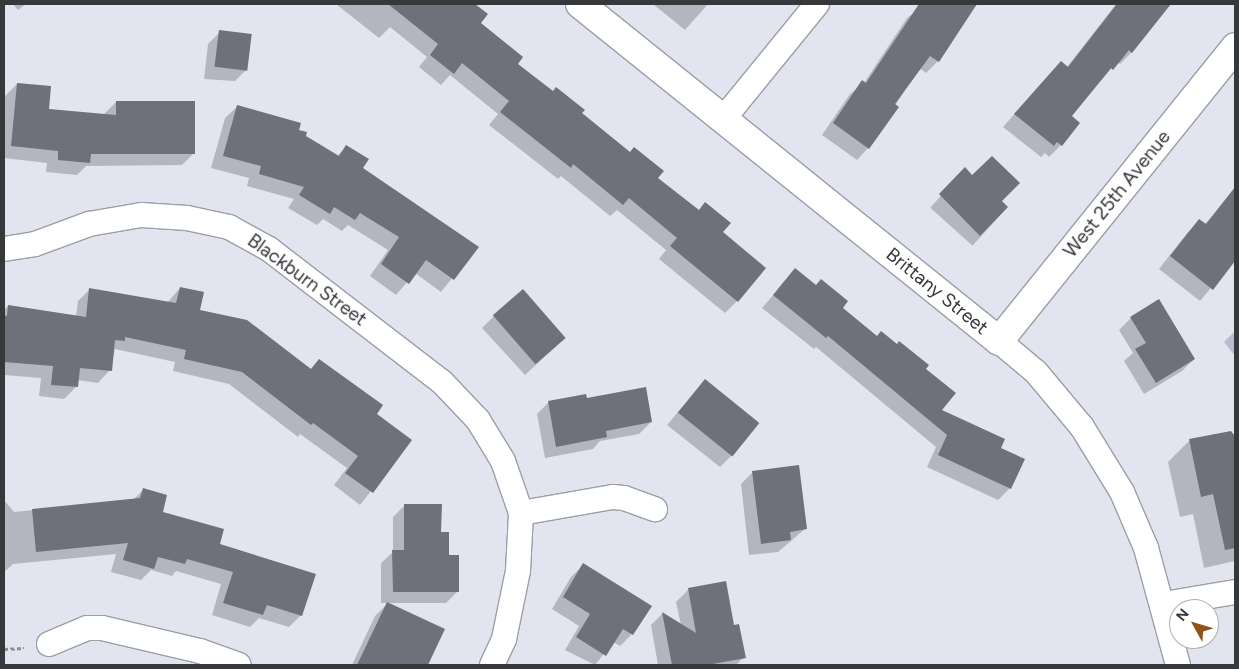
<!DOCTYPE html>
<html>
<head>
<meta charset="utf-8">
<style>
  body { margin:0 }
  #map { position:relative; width:1239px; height:669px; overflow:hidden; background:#e2e4ef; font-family:Figtree,sans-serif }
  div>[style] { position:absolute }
  .green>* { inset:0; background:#b7bbd3 }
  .shadow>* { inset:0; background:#0003; transform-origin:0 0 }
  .building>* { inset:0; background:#6e707a; transform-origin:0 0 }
  .path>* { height:3px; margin-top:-1.5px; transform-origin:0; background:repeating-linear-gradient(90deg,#8b8c94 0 4px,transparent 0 6.5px) }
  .roads { filter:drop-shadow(1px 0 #9c9ea8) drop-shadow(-1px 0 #9c9ea8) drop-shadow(0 1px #9c9ea8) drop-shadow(0 -1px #9c9ea8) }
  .street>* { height:24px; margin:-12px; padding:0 12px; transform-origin:12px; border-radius:12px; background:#fff }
  .secondary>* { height:28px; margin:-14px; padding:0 14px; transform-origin:14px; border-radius:14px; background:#fff }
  span { translate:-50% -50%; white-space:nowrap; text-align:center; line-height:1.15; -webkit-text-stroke:5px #fff; paint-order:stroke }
  .street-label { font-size:19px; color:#37383c }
  .frame { position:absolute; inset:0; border:5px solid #37383c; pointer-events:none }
  .north { position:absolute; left:1169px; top:599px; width:50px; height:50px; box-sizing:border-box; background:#fff; border:1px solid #afafb1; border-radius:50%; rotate:309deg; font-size:14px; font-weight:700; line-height:20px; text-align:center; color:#37383c }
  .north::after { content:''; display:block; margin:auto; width:18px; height:22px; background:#915318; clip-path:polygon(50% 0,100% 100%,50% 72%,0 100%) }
</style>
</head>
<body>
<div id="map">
  <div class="green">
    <i style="clip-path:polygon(1235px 331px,1235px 356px,1224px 342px)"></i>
  </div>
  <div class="shadow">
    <i style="clip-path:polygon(13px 4px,26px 4px,18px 10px)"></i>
    <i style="clip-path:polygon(336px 4px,421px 4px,441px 20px,464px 4px,473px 4px,486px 14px,479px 24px,516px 64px,580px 113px,721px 233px,737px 301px,725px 313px,659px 259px,666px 250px,617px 210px,610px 216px,561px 176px,558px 179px,489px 125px,498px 114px,450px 75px,441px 85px,419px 67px,427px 57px,390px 27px,379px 38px)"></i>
    <i style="clip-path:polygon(653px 4px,708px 4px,685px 30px)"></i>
    <i style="clip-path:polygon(926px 4px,975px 4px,938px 61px,926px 73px,919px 68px,868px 148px,857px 160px,822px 135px,850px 94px,864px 83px,907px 18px)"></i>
    <i style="clip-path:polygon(1116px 4px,1162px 4px,1132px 52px,1120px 64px,1117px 62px,1070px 117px,1061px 145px,1049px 157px,1045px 153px,1041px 157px,1003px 127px,1049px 75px,1067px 67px)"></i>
    <i style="clip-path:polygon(220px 32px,247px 69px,235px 81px,204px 79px,208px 44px)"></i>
    <i style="clip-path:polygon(17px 84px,48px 110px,103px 115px,116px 102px,194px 153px,182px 165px,86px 166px,77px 175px,46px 172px,47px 163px,4px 158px,5px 96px)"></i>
    <i style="clip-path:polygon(238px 106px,297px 131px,337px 156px,346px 147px,362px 168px,477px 247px,441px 292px,415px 273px,396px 295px,370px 276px,388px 250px,348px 225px,342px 231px,323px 219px,317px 225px,288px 208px,294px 199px,247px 186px,249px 178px,211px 168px,225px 118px)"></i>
    <i style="left:965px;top:169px;width:57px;height:52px;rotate:42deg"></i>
    <i style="clip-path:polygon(1225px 202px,1235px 209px,1235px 245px,1230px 251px,1235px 259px,1200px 301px,1159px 269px,1187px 233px,1199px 221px,1204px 225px)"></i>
    <i style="clip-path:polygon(795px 270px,877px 337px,924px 369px,940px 410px,999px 449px,1010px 488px,998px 500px,927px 467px,936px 447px,816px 347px,814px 349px,762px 308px)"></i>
    <i style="clip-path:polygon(180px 288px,198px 311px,310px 370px,319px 360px,375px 414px,411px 440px,360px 505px,334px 485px,347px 468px,300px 434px,298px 437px,229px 384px,173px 371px,175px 362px,115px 349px,110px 370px,98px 383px,77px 380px,76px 387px,64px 399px,39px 396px,41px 378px,4px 375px,4px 310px,8px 306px,76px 316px,78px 301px,90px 289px,167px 303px)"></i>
    <i style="clip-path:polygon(494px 316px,565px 338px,525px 375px,482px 328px)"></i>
    <i style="clip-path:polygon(1131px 318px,1194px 359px,1182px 371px,1144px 394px,1124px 361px,1133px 353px,1119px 330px)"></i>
    <i style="clip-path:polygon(705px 380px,732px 455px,720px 467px,667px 425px)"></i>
    <i style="clip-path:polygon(586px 400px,651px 422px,639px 434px,600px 441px,593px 449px,545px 458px,537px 414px,549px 402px)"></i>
    <i style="clip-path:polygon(1230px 432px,1231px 437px,1235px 437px,1235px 561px,1204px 568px,1193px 514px,1180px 517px,1168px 462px,1189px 441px)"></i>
    <i style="clip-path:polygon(753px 472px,805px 529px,778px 552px,749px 555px,741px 484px)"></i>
    <i style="clip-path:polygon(143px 490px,161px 513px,219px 545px,301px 615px,289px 627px,259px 618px,250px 627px,212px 615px,221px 584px,176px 571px,172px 576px,151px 570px,141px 580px,111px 572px,116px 554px,13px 564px,4px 572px,4px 500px,14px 512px,133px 500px)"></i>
    <i style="clip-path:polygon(405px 505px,440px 533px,458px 591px,446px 603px,381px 603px,381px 563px,393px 552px,393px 517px)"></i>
    <i style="clip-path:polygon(583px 565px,632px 634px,620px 646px,613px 642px,595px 665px,565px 650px,579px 626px,552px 609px,571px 577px)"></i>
    <i style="clip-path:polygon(725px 583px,733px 627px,744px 657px,736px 665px,658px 665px,651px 625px,662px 614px,681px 625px,676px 602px,688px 590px)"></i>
    <i style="clip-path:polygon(387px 604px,443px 630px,426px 665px,352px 665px,375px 616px)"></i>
  </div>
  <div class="building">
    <i style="clip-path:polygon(388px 4px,475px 4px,488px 14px,481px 23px,523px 57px,518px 64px,553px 91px,556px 87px,585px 110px,582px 113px,630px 152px,634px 147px,664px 171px,658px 178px,699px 210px,705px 202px,731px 223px,723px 232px,766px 268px,738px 302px,670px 246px,677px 238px,629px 198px,623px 205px,573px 164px,571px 168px,500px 112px,509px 101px,462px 63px,454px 74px,430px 55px,438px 44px)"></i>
    <i style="clip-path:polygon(919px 4px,977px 4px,939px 62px,930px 56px,895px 104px,899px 107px,869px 149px,833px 123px,862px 80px,866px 83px)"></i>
    <i style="clip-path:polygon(1117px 4px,1171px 4px,1132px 53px,1129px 50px,1113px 70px,1111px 68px,1072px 116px,1080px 123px,1062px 146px,1057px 142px,1054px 146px,1014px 114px,1061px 61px,1068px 67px)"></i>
    <i style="left:219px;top:30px;width:33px;height:37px;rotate:7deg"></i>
    <i style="clip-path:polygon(17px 83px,51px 86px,49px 109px,116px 115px,116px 101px,195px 101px,195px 154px,91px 154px,90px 163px,58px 160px,58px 151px,11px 146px)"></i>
    <i style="clip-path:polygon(237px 105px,301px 123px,299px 130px,307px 132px,306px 136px,339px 156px,346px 145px,369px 159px,363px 168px,479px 247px,454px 280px,426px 260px,409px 284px,381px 264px,399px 237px,360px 213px,355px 220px,334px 207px,330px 214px,299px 195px,304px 187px,259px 174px,261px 166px,223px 156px)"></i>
    <i style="clip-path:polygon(992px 156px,1020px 183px,1002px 201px,1008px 207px,980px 236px,939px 194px,965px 167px,972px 175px)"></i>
    <i style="clip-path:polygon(1235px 187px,1235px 261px,1213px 290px,1170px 256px,1199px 219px,1206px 224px)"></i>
    <i style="clip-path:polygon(795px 268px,816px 285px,821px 279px,848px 301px,843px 308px,877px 336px,881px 331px,897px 344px,899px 341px,929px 365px,926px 369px,956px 393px,942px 410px,1005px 439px,1001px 448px,1025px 459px,1011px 489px,938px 455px,947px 435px,828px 336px,826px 338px,773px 295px)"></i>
    <i style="clip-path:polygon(180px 287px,204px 292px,200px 310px,247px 320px,311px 369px,319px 359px,383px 405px,377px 414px,412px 440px,373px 493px,345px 473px,358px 456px,313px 423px,311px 425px,242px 372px,184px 359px,186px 350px,125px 337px,125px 341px,115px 340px,112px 371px,80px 368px,78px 387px,51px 385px,53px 366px,4px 362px,4px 315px,7px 316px,8px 305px,86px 317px,89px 288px,176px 303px)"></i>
    <i style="left:523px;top:289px;width:65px;height:40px;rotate:49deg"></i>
    <i style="clip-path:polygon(1159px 299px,1195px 359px,1156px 383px,1135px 349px,1146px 343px,1130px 317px)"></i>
    <i style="left:705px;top:379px;width:70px;height:43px;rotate:39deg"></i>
    <i style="clip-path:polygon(646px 387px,652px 422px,606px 431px,607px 437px,556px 447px,548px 401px,586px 394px,587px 398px)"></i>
    <i style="clip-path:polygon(1231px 431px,1235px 436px,1235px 548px,1225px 550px,1213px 494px,1201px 497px,1189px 439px)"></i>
    <i style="clip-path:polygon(799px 465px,807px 529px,790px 532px,791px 540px,761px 544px,752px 471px)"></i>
    <i style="clip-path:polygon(143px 488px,167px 495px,163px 512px,224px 529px,220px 544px,316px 574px,302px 616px,267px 605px,263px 615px,223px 603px,233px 572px,187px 559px,185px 564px,158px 557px,154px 569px,123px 560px,128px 543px,36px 552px,32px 509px,140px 498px)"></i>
    <i style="clip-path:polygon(404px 504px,442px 504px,441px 532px,449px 532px,449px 555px,459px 555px,459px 592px,393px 592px,392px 550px,404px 550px)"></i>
    <i style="clip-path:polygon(583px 563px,652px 606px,633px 635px,623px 629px,606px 656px,576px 637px,590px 614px,563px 597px)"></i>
    <i style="clip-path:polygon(726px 581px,734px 625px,739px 624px,746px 658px,707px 665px,672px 665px,662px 612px,696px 633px,688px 588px)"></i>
    <i style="clip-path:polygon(387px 602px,445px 629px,428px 665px,357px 665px)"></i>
  </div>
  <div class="path">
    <i style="left:4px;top:649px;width:20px;rotate:-3deg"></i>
  </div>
  <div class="roads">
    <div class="street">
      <i style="left:724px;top:118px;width:147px;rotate:-50.8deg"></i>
      <i style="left:4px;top:249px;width:31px;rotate:-9deg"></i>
      <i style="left:35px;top:244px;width:58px;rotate:-20.3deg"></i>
      <i style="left:89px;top:224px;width:53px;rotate:-9.8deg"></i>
      <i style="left:141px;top:215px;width:46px;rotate:3.7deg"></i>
      <i style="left:187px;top:218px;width:43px;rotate:12.1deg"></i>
      <i style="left:229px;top:227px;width:46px;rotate:28.8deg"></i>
      <i style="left:269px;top:249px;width:218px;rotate:37.6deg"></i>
      <i style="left:442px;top:382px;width:52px;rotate:46.5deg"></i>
      <i style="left:478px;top:420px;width:48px;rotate:58.6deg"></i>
      <i style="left:503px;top:461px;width:55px;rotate:70.9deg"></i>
      <i style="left:999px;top:341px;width:48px;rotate:40deg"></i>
      <i style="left:1036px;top:372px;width:72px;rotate:50.1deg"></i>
      <i style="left:1082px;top:427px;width:76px;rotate:58.4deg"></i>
      <i style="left:1122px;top:492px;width:61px;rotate:66.8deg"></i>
      <i style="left:1146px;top:548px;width:121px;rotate:74.7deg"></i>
      <i style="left:1164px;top:604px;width:72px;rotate:-9.6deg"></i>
      <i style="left:49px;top:644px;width:41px;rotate:-22.8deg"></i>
      <i style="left:87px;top:628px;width:15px"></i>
      <i style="left:102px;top:628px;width:101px;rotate:13.2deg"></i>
      <i style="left:200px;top:651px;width:41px;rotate:19.7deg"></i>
      <i style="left:492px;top:665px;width:29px;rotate:-65deg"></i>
      <i style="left:504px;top:639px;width:69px;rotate:-78.4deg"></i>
      <i style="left:518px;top:571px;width:58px;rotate:-87deg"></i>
      <i style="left:521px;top:513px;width:93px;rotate:-9.9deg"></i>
      <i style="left:613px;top:497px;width:11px;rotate:5deg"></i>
      <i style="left:624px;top:498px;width:33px;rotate:20deg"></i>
    </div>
    <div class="secondary">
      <i style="left:580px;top:4px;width:538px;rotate:38.81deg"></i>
      <i style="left:999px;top:341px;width:377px;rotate:-51.2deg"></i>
    </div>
  </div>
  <div class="street-label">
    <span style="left:1117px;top:194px;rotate:-51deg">West 25th Avenue</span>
    <span style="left:307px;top:280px;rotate:36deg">Blackburn Street</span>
    <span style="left:937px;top:291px;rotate:39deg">Brittany Street</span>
  </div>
  <div class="frame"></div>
  <div class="north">N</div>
</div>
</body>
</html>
